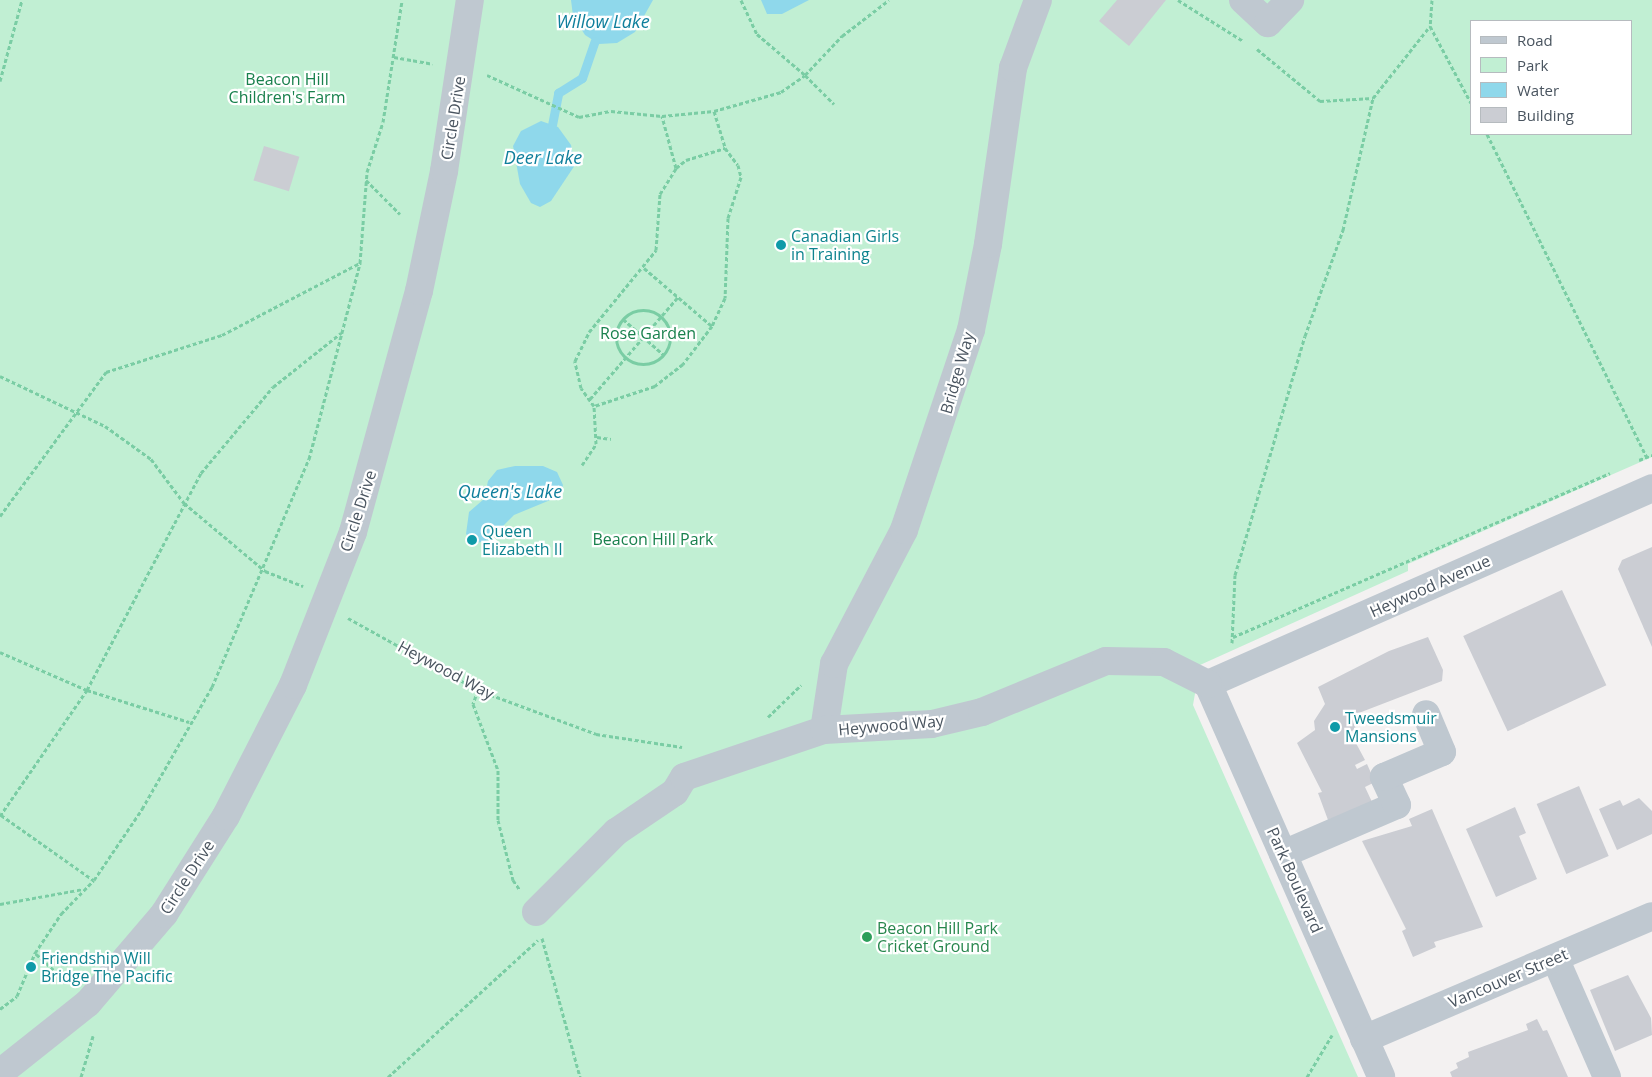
<!DOCTYPE html>
<html>
<head>
<meta charset="utf-8">
<style>
  body { margin:0 }
  #map { position:relative; width:1652px; height:1077px; overflow:hidden; background:#f3f1f1; font-family:"Open Sans",sans-serif }
  div>[style] { position:absolute }
  .green>* { inset:0; background:#c1efd3 }
  .water>* { inset:0; background:#8fd8eb }
  .stream>* { height:9px; margin:-4.5px; padding:0 4.5px; transform-origin:4.5px; border-radius:4.5px; background:#8fd8eb }
  .building>* { inset:0; background:#cbcdd3; transform-origin:0 0 }
  .path>* { height:3px; margin-top:-1.5px; transform-origin:0; background:repeating-linear-gradient(90deg,#7acda4 0 4px,transparent 0 6.5px) }
  .path>.ring { margin:-1.5px; padding:0; box-sizing:content-box; background:none; border:3px solid #7acda4; border-radius:50% }
  .minor>* { height:28px; margin:-14px; padding:0 14px; transform-origin:14px; border-radius:14px; background:#bfc8d0 }
  .dots>* { width:14px; height:14px; translate:-50% -50%; box-sizing:border-box; border:2px solid #fff; border-radius:50% }
  span { translate:-50% -50%; white-space:nowrap; text-align:center; line-height:1.15; -webkit-text-stroke:4.5px #fff; paint-order:stroke }
  .park-label { font-size:16px; color:#19814d }
  .street-label { font-size:16px; color:#49545f }
  .culture-label { font-size:16px; color:#0d838f }
  .left { translate:0 -50%; text-align:left }
  .leisure-label { font-size:16px; color:#27864d }
  .water-label { font-size:18px; color:#0f7f9c; font-style:italic }
  .legend { position:absolute; left:1470px; top:20px; width:162px; height:115px; box-sizing:border-box; background:#fff; border:1px solid #b6bbbf; margin:0; padding:6px 9px; list-style:none; font-size:15px; color:#49545f }
  .legend li { display:flex; align-items:center; gap:10px; height:25px }
  .legend b { width:25px; border:1px solid #b6bbbf }
</style>
</head>
<body>
<div id="map">
  <div class="green">
    <i style="clip-path:polygon(evenodd,0 0,1652px 0,1652px 457px,1408px 564px,1408px 571px,1200px 665px,1193px 705px,1358px 1077px,0 1077px,0 0,1471px 21px,1631px 21px,1631px 134px,1471px 134px,1471px 21px)"></i>
  </div>
  <div class="water">
    <i style="clip-path:polygon(571px 0,653px 0,635px 32px,617px 43px,599px 44px,585px 35px,573px 16px)"></i>
    <i style="clip-path:polygon(761px 0,809px 0,782px 14px,767px 14px)"></i>
    <i style="clip-path:polygon(541px 121px,558px 127px,571px 145px,575px 165px,551px 201px,540px 207px,531px 203px,520px 184px,513px 146px,521px 131px)"></i>
    <i style="clip-path:polygon(515px 466px,543px 466px,557px 472px,563px 485px,560px 496px,514px 515px,489px 540px,477px 543px,466px 534px,469px 512px,484px 499px,488px 481px,497px 470px)"></i>
  </div>
  <div class="stream">
    <i style="left:552px;top:125px;width:33px;rotate:-79deg"></i>
    <i style="left:558px;top:93px;width:28px;rotate:-32deg"></i>
    <i style="left:582px;top:78px;width:39px;rotate:-71deg"></i>
  </div>
  <div class="building">
    <i style="clip-path:polygon(1117px 0,1166px 0,1129px 46px,1099px 21px)"></i>
    <i style="left:264px;top:146px;width:37px;height:36px;rotate:17deg"></i>
    <i style="clip-path:polygon(1652px 547px,1652px 647px,1618px 569px,1622px 560px)"></i>
    <i style="left:1562px;top:590px;width:105px;height:109px;rotate:65deg"></i>
    <i style="clip-path:polygon(1428px 637px,1443px 670px,1442px 681px,1351px 716px,1356px 729px,1350px 732px,1365px 760px,1355px 765px,1357px 769px,1367px 764px,1375px 782px,1365px 787px,1372px 802px,1328px 820px,1318px 793px,1322px 792px,1297px 743px,1315px 730px,1314px 721px,1325px 704px,1318px 687px,1389px 651px)"></i>
    <i style="left:1579px;top:786px;width:76px;height:46px;rotate:67deg"></i>
    <i style="clip-path:polygon(1639px 798px,1652px 811px,1652px 834px,1617px 850px,1599px 809px,1620px 800px,1623px 806px)"></i>
    <i style="clip-path:polygon(1515px 807px,1526px 833px,1519px 836px,1537px 879px,1496px 897px,1466px 829px)"></i>
    <i style="clip-path:polygon(1432px 809px,1483px 927px,1434px 942px,1436px 947px,1413px 957px,1402px 931px,1406px 929px,1362px 841px,1412px 826px,1409px 819px)"></i>
    <i style="clip-path:polygon(1628px 975px,1651px 1018px,1652px 1035px,1615px 1051px,1590px 990px)"></i>
    <i style="clip-path:polygon(1537px 1019px,1543px 1031px,1547px 1030px,1568px 1077px,1452px 1077px,1450px 1072px,1458px 1068px,1456px 1063px,1469px 1057px,1468px 1052px,1528px 1030px,1526px 1024px)"></i>
  </div>
  <div class="path">
    <i style="left:741px;top:0;width:38px;rotate:65deg"></i>
    <i style="left:757px;top:34px;width:63px;rotate:40.5deg"></i>
    <i style="left:805px;top:75px;width:54px;rotate:-46.5deg"></i>
    <i style="left:842px;top:36px;width:59px;rotate:-37.5deg"></i>
    <i style="left:1178px;top:0;width:77px;rotate:32.2deg"></i>
    <i style="left:1432px;top:0;width:26px;rotate:94deg"></i>
    <i style="left:1430px;top:26px;width:87px;rotate:62deg"></i>
    <i style="left:1257px;top:49px;width:82px;rotate:39.5deg"></i>
    <i style="left:1320px;top:101px;width:53px;rotate:-3.2deg"></i>
    <i style="left:1373px;top:98px;width:92px;rotate:-51.6deg"></i>
    <i style="left:394px;top:57px;width:39px;rotate:10deg"></i>
    <i style="left:487px;top:75px;width:101px;rotate:24.5deg"></i>
    <i style="left:579px;top:117px;width:33px;rotate:-11deg"></i>
    <i style="left:611px;top:111px;width:51px;rotate:5.6deg"></i>
    <i style="left:662px;top:116px;width:52px;rotate:-5.5deg"></i>
    <i style="left:714px;top:111px;width:39px;rotate:73deg"></i>
    <i style="left:725px;top:148px;width:21px;rotate:53deg"></i>
    <i style="left:738px;top:165px;width:12px;rotate:76deg"></i>
    <i style="left:741px;top:177px;width:43px;rotate:107.6deg"></i>
    <i style="left:728px;top:218px;width:80px;rotate:92.1deg"></i>
    <i style="left:725px;top:298px;width:31px;rotate:115deg"></i>
    <i style="left:712px;top:326px;width:48px;rotate:127.3deg"></i>
    <i style="left:683px;top:364px;width:36px;rotate:142deg"></i>
    <i style="left:655px;top:386px;width:64px;rotate:161.8deg"></i>
    <i style="left:594px;top:406px;width:22px;rotate:-126deg"></i>
    <i style="left:581px;top:388px;width:28px;rotate:-103deg"></i>
    <i style="left:575px;top:361px;width:32px;rotate:-64deg"></i>
    <i style="left:589px;top:332px;width:106px;rotate:-50.7deg"></i>
    <i style="left:656px;top:250px;width:56px;rotate:-85.9deg"></i>
    <i style="left:660px;top:194px;width:31px;rotate:-58deg"></i>
    <i style="left:676px;top:168px;width:54px;rotate:-105.1deg"></i>
    <i style="left:0;top:81px;width:84px;rotate:-74.8deg"></i>
    <i style="left:714px;top:111px;width:70px;rotate:-15.8deg"></i>
    <i style="left:781px;top:92px;width:29px;rotate:-35deg"></i>
    <i style="left:805px;top:75px;width:41px;rotate:45deg"></i>
    <i style="left:1487px;top:134px;width:361px;rotate:63.7deg"></i>
    <i style="left:676px;top:168px;width:13px;rotate:-39deg"></i>
    <i style="left:686px;top:160px;width:41px;rotate:-17.1deg"></i>
    <i style="left:366px;top:180px;width:48px;rotate:45deg"></i>
    <i style="left:644px;top:268px;width:89px;rotate:40.5deg"></i>
    <i class="ring" style="left:616px;top:310px;width:51px;height:51px"></i>
    <i style="left:623px;top:319px;width:55px;rotate:41.3deg"></i>
    <i style="left:0;top:376px;width:116px;rotate:25.5deg"></i>
    <i style="left:105px;top:426px;width:57px;rotate:35.7deg"></i>
    <i style="left:151px;top:459px;width:55px;rotate:53.1deg"></i>
    <i style="left:184px;top:503px;width:106px;rotate:40deg"></i>
    <i style="left:265px;top:571px;width:41px;rotate:21.5deg"></i>
    <i style="left:590px;top:399px;width:135px;rotate:-49.2deg"></i>
    <i style="left:597px;top:437px;width:14px;rotate:8deg"></i>
    <i style="left:1639px;top:460px;width:14px;rotate:-21deg"></i>
    <i style="left:582px;top:465px;width:25px;rotate:-56deg"></i>
    <i style="left:596px;top:444px;width:38px;rotate:-93deg"></i>
    <i style="left:0;top:516px;width:179px;rotate:-53.6deg"></i>
    <i style="left:106px;top:372px;width:122px;rotate:-17.7deg"></i>
    <i style="left:222px;top:335px;width:156px;rotate:-27.6deg"></i>
    <i style="left:348px;top:618px;width:149px;rotate:29deg"></i>
    <i style="left:478px;top:690px;width:126px;rotate:20.4deg"></i>
    <i style="left:596px;top:734px;width:87px;rotate:8.6deg"></i>
    <i style="left:1233px;top:637px;width:411px;rotate:-23.5deg"></i>
    <i style="left:1232px;top:643px;width:68px;rotate:-87.5deg"></i>
    <i style="left:1235px;top:575px;width:249px;rotate:-73.7deg"></i>
    <i style="left:1305px;top:336px;width:113px;rotate:-70.3deg"></i>
    <i style="left:1343px;top:230px;width:135px;rotate:-77.2deg"></i>
    <i style="left:0;top:652px;width:95px;rotate:23.6deg"></i>
    <i style="left:87px;top:690px;width:107px;rotate:17.4deg"></i>
    <i style="left:478px;top:690px;width:15px;rotate:110deg"></i>
    <i style="left:473px;top:704px;width:71px;rotate:69.3deg"></i>
    <i style="left:498px;top:770px;width:50px;rotate:90deg"></i>
    <i style="left:498px;top:820px;width:62px;rotate:76deg"></i>
    <i style="left:513px;top:880px;width:12px;rotate:55deg"></i>
    <i style="left:768px;top:717px;width:46px;rotate:-44.1deg"></i>
    <i style="left:1px;top:815px;width:113px;rotate:35.2deg"></i>
    <i style="left:0;top:816px;width:153px;rotate:-55.4deg"></i>
    <i style="left:87px;top:690px;width:245px;rotate:-62.3deg"></i>
    <i style="left:201px;top:473px;width:112px;rotate:-50.1deg"></i>
    <i style="left:273px;top:387px;width:87px;rotate:-38.5deg"></i>
    <i style="left:0;top:904px;width:84px;rotate:-10.2deg"></i>
    <i style="left:542px;top:938px;width:144px;rotate:74.7deg"></i>
    <i style="left:68px;top:983px;width:45px;rotate:-137.7deg"></i>
    <i style="left:35px;top:953px;width:47px;rotate:-56.3deg"></i>
    <i style="left:61px;top:914px;width:47px;rotate:-45.9deg"></i>
    <i style="left:94px;top:880px;width:86px;rotate:-55.9deg"></i>
    <i style="left:142px;top:809px;width:141px;rotate:-60.2deg"></i>
    <i style="left:212px;top:687px;width:248px;rotate:-67deg"></i>
    <i style="left:309px;top:459px;width:203px;rotate:-75.4deg"></i>
    <i style="left:360px;top:263px;width:91px;rotate:-85.6deg"></i>
    <i style="left:367px;top:172px;width:52px;rotate:-72.3deg"></i>
    <i style="left:383px;top:122px;width:123px;rotate:-81.1deg"></i>
    <i style="left:0;top:1009px;width:21px;rotate:-37deg"></i>
    <i style="left:17px;top:996px;width:47px;rotate:-67.3deg"></i>
    <i style="left:81px;top:1077px;width:43px;rotate:-73.7deg"></i>
    <i style="left:388px;top:1077px;width:203px;rotate:-42.4deg"></i>
    <i style="left:1307px;top:1077px;width:49px;rotate:-59.2deg"></i>
  </div>
  <div class="minor">
    <i style="left:1243px;top:0;width:34px;rotate:43deg"></i>
    <i style="left:1268px;top:23px;width:32px;rotate:-46deg"></i>
    <i style="left:1208px;top:684px;width:485px;rotate:-23.8deg"></i>
    <i style="left:1208px;top:684px;width:429px;rotate:66.2deg"></i>
    <i style="left:824px;top:730px;width:67px;rotate:-81.4deg"></i>
    <i style="left:834px;top:664px;width:151px;rotate:-62.4deg"></i>
    <i style="left:904px;top:530px;width:211px;rotate:-71.5deg"></i>
    <i style="left:971px;top:330px;width:88px;rotate:-78.8deg"></i>
    <i style="left:988px;top:244px;width:178px;rotate:-81.9deg"></i>
    <i style="left:1013px;top:68px;width:72px;rotate:-69.8deg"></i>
    <i style="left:1283px;top:854px;width:124px;rotate:-23.3deg"></i>
    <i style="left:1397px;top:805px;width:31px;rotate:-115deg"></i>
    <i style="left:1384px;top:777px;width:63px;rotate:-23.3deg"></i>
    <i style="left:1442px;top:752px;width:41px;rotate:-112.8deg"></i>
    <i style="left:536px;top:912px;width:113px;rotate:-45deg"></i>
    <i style="left:616px;top:832px;width:71px;rotate:-34.1deg"></i>
    <i style="left:675px;top:792px;width:17px;rotate:-59deg"></i>
    <i style="left:684px;top:777px;width:148px;rotate:-18.6deg"></i>
    <i style="left:824px;top:730px;width:108px;rotate:-3.2deg"></i>
    <i style="left:932px;top:724px;width:51px;rotate:-13.5deg"></i>
    <i style="left:982px;top:712px;width:134px;rotate:-22.4deg"></i>
    <i style="left:1106px;top:661px;width:58px;rotate:1deg"></i>
    <i style="left:1164px;top:662px;width:49px;rotate:26.6deg"></i>
    <i style="left:1555px;top:958px;width:130px;rotate:66.4deg"></i>
    <i style="left:1364px;top:1039px;width:313px;rotate:-23.1deg"></i>
    <i style="left:0;top:1073px;width:112px;rotate:-38.5deg"></i>
    <i style="left:88px;top:1003px;width:117px;rotate:-49.5deg"></i>
    <i style="left:164px;top:914px;width:116px;rotate:-57.7deg"></i>
    <i style="left:226px;top:816px;width:147px;rotate:-62.9deg"></i>
    <i style="left:293px;top:685px;width:164px;rotate:-68.6deg"></i>
    <i style="left:353px;top:532px;width:250px;rotate:-74.7deg"></i>
    <i style="left:419px;top:291px;width:123px;rotate:-78.2deg"></i>
    <i style="left:444px;top:171px;width:173px;rotate:-81.4deg"></i>
  </div>
  <div class="dots">
    <i style="left:781px;top:245px;background:#0f9aa8"></i>
    <i style="left:472px;top:540px;background:#0f9aa8"></i>
    <i style="left:1335px;top:727px;background:#0f9aa8"></i>
    <i style="left:867px;top:937px;background:#2e9e5b"></i>
    <i style="left:31px;top:967px;background:#0f9aa8"></i>
  </div>
  <div class="park-label">
    <span style="left:287px;top:88px">Beacon Hill<br>Children's Farm</span>
    <span style="left:648px;top:333px">Rose Garden</span>
    <span style="left:653px;top:539px">Beacon Hill Park</span>
  </div>
  <div class="street-label">
    <span style="left:453px;top:118px;rotate:-81deg">Circle Drive</span>
    <span style="left:957px;top:373px;rotate:-74deg">Bridge Way</span>
    <span style="left:358px;top:511px;rotate:-72deg">Circle Drive</span>
    <span style="left:1430px;top:586px;rotate:-24deg">Heywood Avenue</span>
    <span style="left:446px;top:670px;rotate:28deg">Heywood Way</span>
    <span style="left:891px;top:725px;rotate:-5deg">Heywood Way</span>
    <span style="left:187px;top:877px;rotate:-57deg">Circle Drive</span>
    <span style="left:1295px;top:880px;rotate:66deg">Park Boulevard</span>
    <span style="left:1508px;top:978px;rotate:-23deg">Vancouver Street</span>
  </div>
  <div class="culture-label">
    <span class="left" style="left:791px;top:245px">Canadian Girls<br>in Training</span>
    <span class="left" style="left:482px;top:540px">Queen<br>Elizabeth II</span>
    <span class="left" style="left:1345px;top:727px">Tweedsmuir<br>Mansions</span>
    <span class="left" style="left:41px;top:967px">Friendship Will<br>Bridge The Pacific</span>
  </div>
  <div class="leisure-label">
    <span class="left" style="left:877px;top:937px">Beacon Hill Park<br>Cricket Ground</span>
  </div>
  <div class="water-label">
    <span style="left:603px;top:21px">Willow Lake</span>
    <span style="left:543px;top:157px">Deer Lake</span>
    <span style="left:510px;top:491px">Queen's Lake</span>
  </div>
  <ul class="legend">
  <li><b style="height:6px;background:#bfc8d0"></b>Road</li>
  <li><b style="height:14px;background:#c1efd3"></b>Park</li>
  <li><b style="height:14px;background:#8fd8eb"></b>Water</li>
  <li><b style="height:14px;background:#cbcdd3"></b>Building</li>
  </ul>
</div>
</body>
</html>
